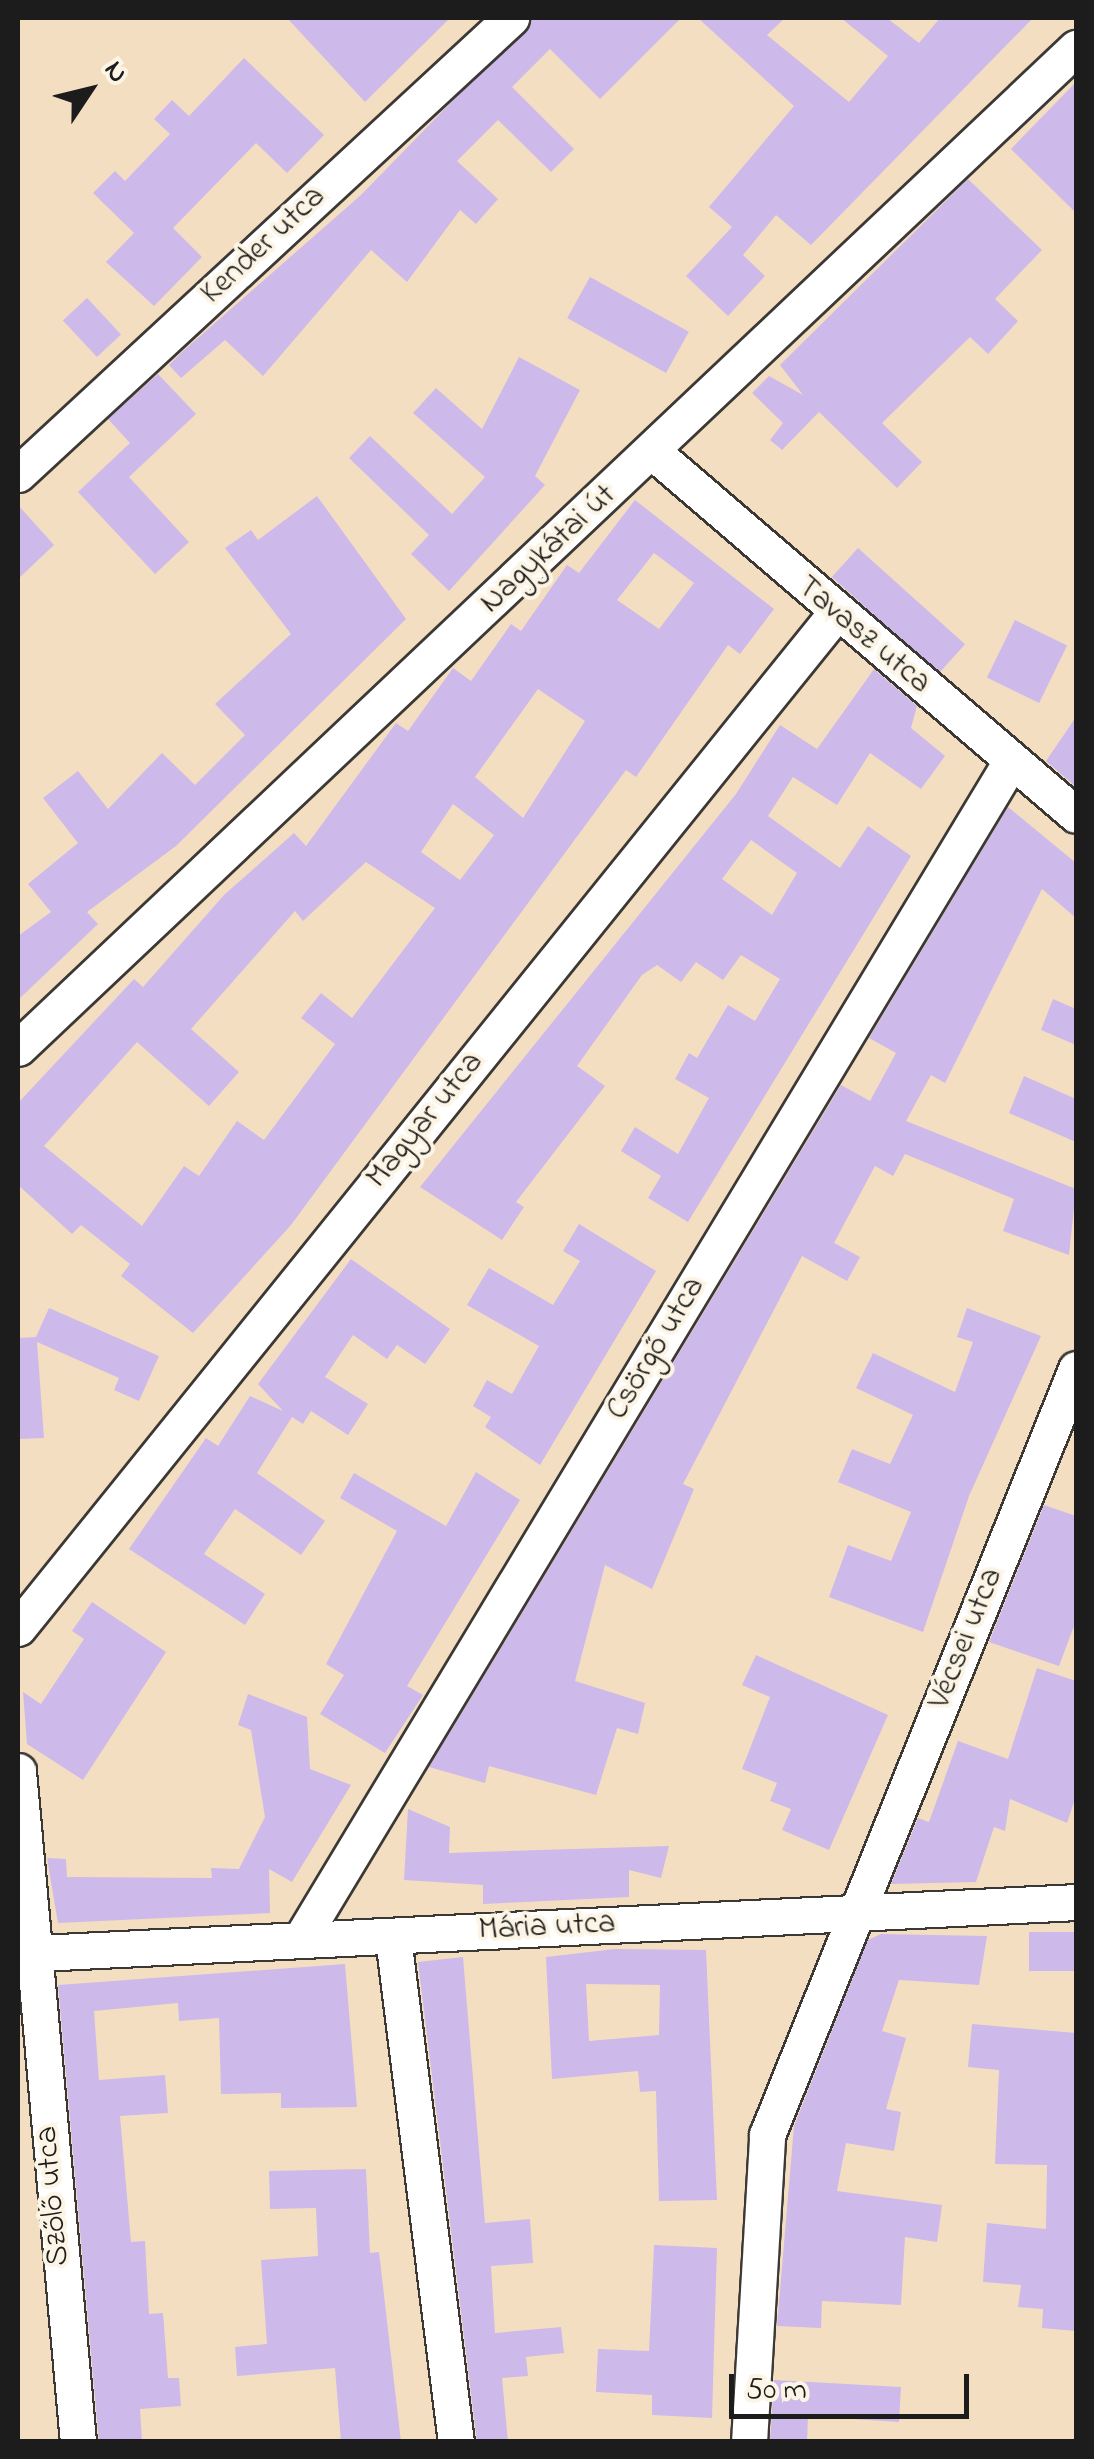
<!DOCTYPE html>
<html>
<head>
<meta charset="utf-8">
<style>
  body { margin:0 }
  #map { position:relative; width:1094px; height:2459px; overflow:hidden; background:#f4dec1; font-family:"Indie Flower",sans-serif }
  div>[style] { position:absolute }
  .building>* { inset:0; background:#ceb9eb; transform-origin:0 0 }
  .roads { filter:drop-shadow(2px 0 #3c3935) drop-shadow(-2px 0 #3c3935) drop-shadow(0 2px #3c3935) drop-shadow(0 -2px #3c3935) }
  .minor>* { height:35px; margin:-17.5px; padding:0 17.5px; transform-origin:17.5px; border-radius:17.5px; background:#fff }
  span { translate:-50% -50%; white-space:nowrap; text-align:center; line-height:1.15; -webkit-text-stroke:8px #fcf5e5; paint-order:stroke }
  .street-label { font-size:32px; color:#1c1c1c }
  .frame { position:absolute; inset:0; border:20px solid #1c1c1c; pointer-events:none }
  .north { position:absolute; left:40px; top:40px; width:100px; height:100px; -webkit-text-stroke:8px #fcf5e5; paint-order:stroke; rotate:55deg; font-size:28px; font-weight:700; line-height:40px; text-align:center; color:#1c1c1c }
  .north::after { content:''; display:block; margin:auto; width:35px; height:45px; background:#1c1c1c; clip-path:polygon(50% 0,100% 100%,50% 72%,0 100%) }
  .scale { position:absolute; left:729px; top:2374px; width:240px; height:45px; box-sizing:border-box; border:5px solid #1c1c1c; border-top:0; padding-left:12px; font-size:30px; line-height:35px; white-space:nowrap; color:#1c1c1c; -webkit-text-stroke:8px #fcf5e5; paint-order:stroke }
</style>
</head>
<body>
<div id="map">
  <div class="building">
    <i style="clip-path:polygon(287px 18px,450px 18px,365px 102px)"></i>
    <i style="clip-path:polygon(533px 18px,681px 18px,600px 99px,550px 49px,512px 87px,574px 149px,551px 172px,498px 120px,457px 161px,498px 199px,476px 224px,460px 210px,407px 282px,371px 250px,263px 376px,225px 340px,181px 378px,169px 365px,183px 351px,361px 195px)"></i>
    <i style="clip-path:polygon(698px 18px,785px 18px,767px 35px,849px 102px,888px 56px,841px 18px,887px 18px,919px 43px,940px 18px,1033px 18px,811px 245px,776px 215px,743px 255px,765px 276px,728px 316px,686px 276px,732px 227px,709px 207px,794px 106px)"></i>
    <i style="clip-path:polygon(244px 58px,324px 135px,287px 173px,256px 143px,173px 228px,202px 257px,154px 306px,106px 262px,134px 233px,93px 193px,115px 171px,125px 181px,170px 134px,154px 119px,172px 100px,189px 116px)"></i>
    <i style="clip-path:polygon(1076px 82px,1076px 213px,1011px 149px)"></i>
    <i style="clip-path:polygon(968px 179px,1042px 250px,995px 299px,1018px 321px,988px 354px,970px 337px,882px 423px,922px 462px,897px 488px,819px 412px,782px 450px,770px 440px,783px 423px,752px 393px,769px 376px,803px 395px,780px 365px)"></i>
    <i style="left:590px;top:277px;width:113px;height:47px;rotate:29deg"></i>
    <i style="left:87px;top:298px;width:50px;height:33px;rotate:47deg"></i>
    <i style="clip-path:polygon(519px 357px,580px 390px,535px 476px,545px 485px,449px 591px,411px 554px,429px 535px,349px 458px,370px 436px,452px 514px,485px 477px,413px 413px,436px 388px,482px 429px)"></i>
    <i style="clip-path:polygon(158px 374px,196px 414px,129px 477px,189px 542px,155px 574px,78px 492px,130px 443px,108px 419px)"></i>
    <i style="clip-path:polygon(317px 496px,406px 619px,176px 846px,87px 912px,98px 924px,18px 1000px,18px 936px,51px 912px,28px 884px,78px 843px,43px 798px,78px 771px,108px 809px,162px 753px,195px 785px,245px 735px,215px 704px,291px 634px,225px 548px,251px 530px,258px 540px)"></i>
    <i style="clip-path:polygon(evenodd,635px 500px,774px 609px,740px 654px,728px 645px,636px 777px,626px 770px,291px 1225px,193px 1333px,121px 1276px,130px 1264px,81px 1225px,72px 1234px,18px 1185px,18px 1103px,134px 979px,143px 987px,224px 895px,294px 833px,306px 846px,396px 723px,408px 731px,453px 668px,471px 681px,511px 624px,521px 631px,567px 565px,579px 573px,635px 500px,654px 553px,694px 583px,659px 629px,617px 600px,654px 553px,635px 500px,538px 689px,585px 721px,523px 818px,475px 777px,538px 689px,635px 500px,453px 804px,494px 835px,460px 880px,421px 852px,453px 804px,635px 500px,366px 862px,435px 908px,352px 1018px,321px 993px,301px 1018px,335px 1044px,264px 1140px,237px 1121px,199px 1176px,184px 1166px,142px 1226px,44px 1146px,137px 1042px,209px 1106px,239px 1072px,191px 1029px,295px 911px,303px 921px,366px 862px)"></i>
    <i style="clip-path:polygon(18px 505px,54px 545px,18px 579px)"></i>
    <i style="left:858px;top:548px;width:144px;height:39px;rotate:42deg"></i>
    <i style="left:1015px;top:620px;width:58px;height:64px;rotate:26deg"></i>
    <i style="clip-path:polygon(evenodd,874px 669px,917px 706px,911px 728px,945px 756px,921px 789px,870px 753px,837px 805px,793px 777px,768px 816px,840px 868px,868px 826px,911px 856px,688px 1222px,648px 1198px,661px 1176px,621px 1151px,635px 1127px,678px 1154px,709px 1098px,675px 1079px,689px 1053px,697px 1058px,728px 1005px,755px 1021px,780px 979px,741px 955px,723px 980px,696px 962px,681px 982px,657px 965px,642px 975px,577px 1066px,605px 1086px,516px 1202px,524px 1207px,502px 1240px,420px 1187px,736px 794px,780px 725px,817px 749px,874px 669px,751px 840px,797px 873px,772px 915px,722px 879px,751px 840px)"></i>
    <i style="clip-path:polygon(1076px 717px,1076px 787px,1046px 761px)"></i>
    <i style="clip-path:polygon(1008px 807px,1076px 863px,1076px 918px,1042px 889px,945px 1083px,931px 1075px,906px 1121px,1076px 1189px,1069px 1255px,1003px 1231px,1014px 1199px,905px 1154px,893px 1176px,875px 1166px,834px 1243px,860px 1257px,847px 1281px,802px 1256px,683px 1484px,694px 1489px,652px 1589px,605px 1565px,575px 1681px,645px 1703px,638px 1734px,617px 1728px,596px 1795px,489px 1766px,485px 1783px,429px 1767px,841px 1085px,870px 1101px,896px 1053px,869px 1038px)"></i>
    <i style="clip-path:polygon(1053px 999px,1076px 1009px,1076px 1045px,1041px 1030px)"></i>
    <i style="clip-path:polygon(1024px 1076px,1076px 1099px,1076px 1142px,1009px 1113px)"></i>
    <i style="clip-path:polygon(579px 1224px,656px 1271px,540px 1465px,485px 1427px,491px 1417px,473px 1406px,487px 1380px,512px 1394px,539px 1346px,467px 1305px,489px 1268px,553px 1305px,580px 1261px,563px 1251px)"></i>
    <i style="clip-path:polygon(351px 1259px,450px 1329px,425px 1364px,397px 1345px,387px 1359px,353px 1335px,325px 1377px,368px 1404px,348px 1435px,311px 1411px,303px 1424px,292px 1417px,257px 1473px,325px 1521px,301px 1555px,235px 1509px,204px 1554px,265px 1594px,245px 1625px,129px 1549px,206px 1438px,218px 1446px,250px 1396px,283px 1411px,258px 1384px)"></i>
    <i style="clip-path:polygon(49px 1308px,159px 1356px,139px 1401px,114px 1390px,119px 1378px,37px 1342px,44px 1438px,18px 1439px,18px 1338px,36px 1337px)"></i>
    <i style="clip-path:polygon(967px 1308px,1041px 1336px,969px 1496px,923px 1632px,829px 1597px,848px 1545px,891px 1561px,911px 1512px,838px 1482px,852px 1449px,890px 1464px,913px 1415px,856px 1388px,873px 1353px,955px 1392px,973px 1342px,957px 1337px)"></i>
    <i style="clip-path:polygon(476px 1472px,520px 1500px,407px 1686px,423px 1695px,385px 1753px,320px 1714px,344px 1675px,326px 1664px,397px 1531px,340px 1498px,354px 1473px,446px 1526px)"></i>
    <i style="clip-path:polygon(1044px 1505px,1076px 1516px,1076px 1621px,1059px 1666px,989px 1642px)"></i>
    <i style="clip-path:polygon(92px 1602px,166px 1652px,83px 1780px,27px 1744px,23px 1692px,41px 1704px,84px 1639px,72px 1631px)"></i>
    <i style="clip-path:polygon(756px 1655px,888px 1715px,829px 1850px,782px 1830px,791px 1809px,770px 1801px,777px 1783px,742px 1769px,770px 1697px,742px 1685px)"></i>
    <i style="clip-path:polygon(1037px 1668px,1076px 1681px,1076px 1796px,1067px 1823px,1010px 1799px,1005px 1831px,994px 1827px,976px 1882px,891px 1884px,918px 1818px,929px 1822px,958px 1741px,1008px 1759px)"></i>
    <i style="clip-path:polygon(248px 1694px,307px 1717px,310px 1769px,351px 1785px,292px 1882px,269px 1869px,270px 1913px,58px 1923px,47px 1858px,66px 1859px,67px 1877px,212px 1878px,211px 1868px,239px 1869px,265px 1817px,251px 1730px,238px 1725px)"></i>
    <i style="clip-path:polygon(408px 1809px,450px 1827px,449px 1853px,669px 1846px,661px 1878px,629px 1870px,629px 1897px,483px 1904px,483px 1885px,404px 1880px)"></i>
    <i style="left:1076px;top:1932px;width:39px;height:47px;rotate:90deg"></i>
    <i style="clip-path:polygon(881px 1934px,987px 1936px,979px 1985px,899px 1980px,882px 2031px,906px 2038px,886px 2109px,901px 2112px,894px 2151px,846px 2143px,837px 2191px,942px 2205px,937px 2242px,905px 2237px,901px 2305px,822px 2301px,821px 2328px,777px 2326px,794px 2126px,868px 1940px)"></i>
    <i style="clip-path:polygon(evenodd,615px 1949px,706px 1950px,717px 2200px,659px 2201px,656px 2091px,640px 2092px,638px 2071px,552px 2079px,546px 1957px,615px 1949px,586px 1984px,660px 1985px,659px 2035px,589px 2041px,586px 1984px)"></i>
    <i style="clip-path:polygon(463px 1957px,485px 2223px,530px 2219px,533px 2263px,491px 2266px,495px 2333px,561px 2327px,564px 2353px,526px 2357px,528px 2376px,502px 2378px,508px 2442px,477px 2442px,418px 1962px)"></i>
    <i style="clip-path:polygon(345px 1964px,357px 2107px,281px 2108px,281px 2093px,221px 2094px,219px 2018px,179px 2021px,178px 2003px,94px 2011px,99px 2080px,165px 2075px,168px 2113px,120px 2116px,131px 2242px,145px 2241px,149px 2314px,163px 2313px,168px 2378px,179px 2378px,181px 2406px,140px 2409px,142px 2441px,99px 2442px,58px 1985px)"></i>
    <i style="clip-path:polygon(972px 2024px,1076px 2033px,1076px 2331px,1042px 2328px,1043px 2309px,1018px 2307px,1021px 2285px,983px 2282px,987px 2223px,1046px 2229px,1047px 2165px,995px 2164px,999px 2070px,968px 2067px)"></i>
    <i style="clip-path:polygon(366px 2169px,370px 2253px,379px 2252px,401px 2442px,341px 2442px,335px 2368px,237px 2376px,235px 2347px,267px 2344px,261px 2260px,318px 2256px,316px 2208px,270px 2209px,269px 2171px)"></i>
    <i style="clip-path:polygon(654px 2245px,717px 2248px,712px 2418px,652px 2415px,652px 2395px,596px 2392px,598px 2349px,649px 2351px)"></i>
    <i style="clip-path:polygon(774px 2380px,901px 2387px,899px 2422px,808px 2416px,807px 2442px,770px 2442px)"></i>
  </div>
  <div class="roads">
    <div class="minor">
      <i style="left:653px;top:452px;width:557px;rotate:40.63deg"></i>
      <i style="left:18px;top:474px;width:672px;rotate:-42.77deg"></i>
      <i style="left:18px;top:1048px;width:1456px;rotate:-43.39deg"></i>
      <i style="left:18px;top:1628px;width:1302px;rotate:-51.14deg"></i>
      <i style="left:18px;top:1771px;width:674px;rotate:84.89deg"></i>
      <i style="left:302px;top:1937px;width:1373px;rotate:-58.91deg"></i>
      <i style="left:393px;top:1937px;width:509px;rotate:82.89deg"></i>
      <i style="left:18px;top:1954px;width:1059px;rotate:-2.81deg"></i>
      <i style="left:749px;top:2442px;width:308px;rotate:-86.6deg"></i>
      <i style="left:767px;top:2135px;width:826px;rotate:-68.03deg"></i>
    </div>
  </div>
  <div class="street-label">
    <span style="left:264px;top:246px;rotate:-43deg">Kender utca</span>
    <span style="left:549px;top:550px;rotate:-43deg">Nagykátai út</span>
    <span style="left:863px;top:636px;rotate:40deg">Tavasz utca</span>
    <span style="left:426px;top:1121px;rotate:-51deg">Magyar utca</span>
    <span style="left:657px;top:1349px;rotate:-59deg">Csörgő utca</span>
    <span style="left:967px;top:1639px;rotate:-68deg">Vécsei utca</span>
    <span style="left:547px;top:1928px;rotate:-3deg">Mária utca</span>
    <span style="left:54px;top:2196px;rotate:-95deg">Szőlő utca</span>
  </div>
  <div class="frame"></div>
  <div class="north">N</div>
  <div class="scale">50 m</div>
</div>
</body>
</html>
